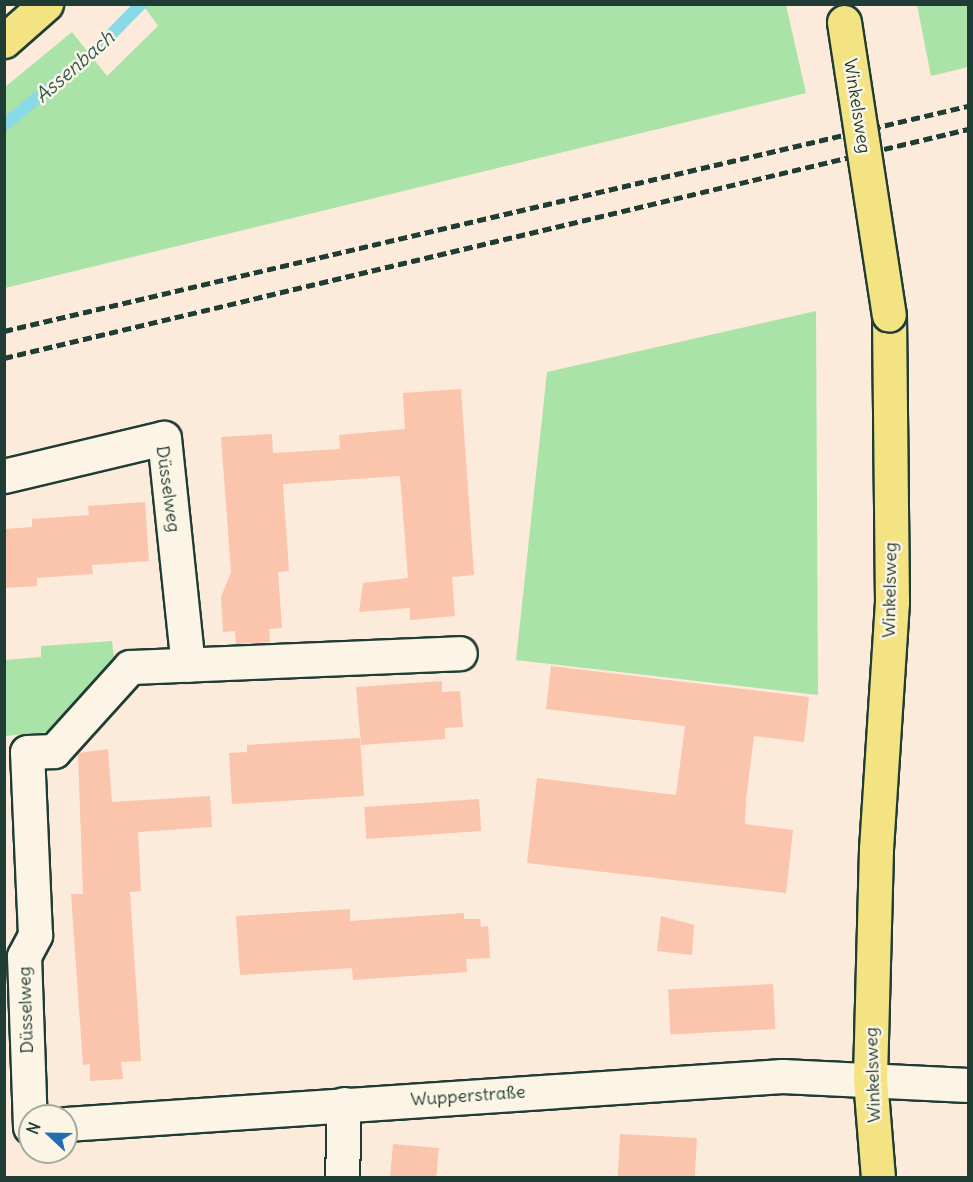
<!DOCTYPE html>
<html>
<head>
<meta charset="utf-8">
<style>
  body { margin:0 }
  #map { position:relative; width:973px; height:1182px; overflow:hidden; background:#fcebda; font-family:Delius,sans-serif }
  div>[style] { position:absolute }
  .green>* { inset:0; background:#aae3a8 }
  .stream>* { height:12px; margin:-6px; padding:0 6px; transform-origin:6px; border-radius:6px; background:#89d9e6 }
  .building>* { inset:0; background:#fac4ad; transform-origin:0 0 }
  .roads { filter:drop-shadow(2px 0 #1f3d34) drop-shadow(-2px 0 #1f3d34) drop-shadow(0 2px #1f3d34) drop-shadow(0 -2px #1f3d34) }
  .minor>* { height:33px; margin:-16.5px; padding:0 16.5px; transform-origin:16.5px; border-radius:16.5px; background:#fcf5e5 }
  .major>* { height:33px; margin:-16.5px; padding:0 16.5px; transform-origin:16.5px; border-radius:16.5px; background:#f4e382 }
  .rail>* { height:4.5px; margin-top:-2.25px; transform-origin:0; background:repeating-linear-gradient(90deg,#1f3d34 0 9px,transparent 0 13.5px) }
  .bridges { filter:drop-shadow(2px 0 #1f3d34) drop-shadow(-2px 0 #1f3d34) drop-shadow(0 2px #1f3d34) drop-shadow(0 -2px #1f3d34) }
  .major-bridge>* { height:33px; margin:-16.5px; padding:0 16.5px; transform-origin:16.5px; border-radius:16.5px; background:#f4e382 }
  span { translate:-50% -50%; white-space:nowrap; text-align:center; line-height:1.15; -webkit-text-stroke:5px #fcf5e5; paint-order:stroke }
  .street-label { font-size:18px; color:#1f3d34 }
  .water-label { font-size:20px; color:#345c58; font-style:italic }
  .frame { position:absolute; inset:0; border:6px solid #1f3d34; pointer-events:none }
  .north { position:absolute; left:18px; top:1104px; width:60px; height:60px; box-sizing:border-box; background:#fcf5e5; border:2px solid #a4ab9e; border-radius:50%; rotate:292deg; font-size:16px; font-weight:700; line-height:24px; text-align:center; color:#1f3d34 }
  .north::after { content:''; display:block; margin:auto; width:21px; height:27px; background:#1f6fb2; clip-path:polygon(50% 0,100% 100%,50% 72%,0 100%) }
</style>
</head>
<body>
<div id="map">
  <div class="green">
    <i style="clip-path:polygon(143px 5px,786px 5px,806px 93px,5px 288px,5px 87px,72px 32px,107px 76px,158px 26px)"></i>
    <i style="clip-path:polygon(917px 5px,968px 5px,968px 67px,931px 76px)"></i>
    <i style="clip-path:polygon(816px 311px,818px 695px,516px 660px,547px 372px)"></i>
    <i style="clip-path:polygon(112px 641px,114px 658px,50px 732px,5px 736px,5px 660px,41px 657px,41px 646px)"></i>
  </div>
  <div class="stream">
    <i style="left:4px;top:125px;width:119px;rotate:-39.2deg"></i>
    <i style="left:96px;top:50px;width:64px;rotate:-45.6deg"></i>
  </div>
  <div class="building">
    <i style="clip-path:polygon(461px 389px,474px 575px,452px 577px,455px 616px,410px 620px,410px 608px,359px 612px,363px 583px,408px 578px,400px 476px,326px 481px,283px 484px,289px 571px,278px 572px,282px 628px,269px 629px,270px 642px,236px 644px,235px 631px,223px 632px,221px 597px,231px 572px,221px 437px,272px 434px,273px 453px,340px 449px,339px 435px,405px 429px,403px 393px)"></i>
    <i style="clip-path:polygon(145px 502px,149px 561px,92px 565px,93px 574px,37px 578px,37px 586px,4px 588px,4px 529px,32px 527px,32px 519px,89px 515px,88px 506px)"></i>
    <i style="clip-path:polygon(551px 666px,809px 697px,804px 742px,754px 736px,746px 799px,745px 824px,793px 830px,786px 893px,527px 863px,537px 778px,676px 795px,685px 726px,546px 709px)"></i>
    <i style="clip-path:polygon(442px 681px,442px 692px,460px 691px,463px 727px,445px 728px,445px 739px,361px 745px,356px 687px)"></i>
    <i style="clip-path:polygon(360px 738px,364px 796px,232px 804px,229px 753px,247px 752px,247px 745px)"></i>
    <i style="clip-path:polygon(108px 749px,112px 802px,210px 796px,212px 827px,138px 832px,141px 891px,130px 892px,141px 1061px,121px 1062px,123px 1079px,90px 1081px,90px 1064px,83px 1065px,71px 894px,83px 894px,78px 753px)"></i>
    <i style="left:479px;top:799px;width:32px;height:115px;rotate:86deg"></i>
    <i style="clip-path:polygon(350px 909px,350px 921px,464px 913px,464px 919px,480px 919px,481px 927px,488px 926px,490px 958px,466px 959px,467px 972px,353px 980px,352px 968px,240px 975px,236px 916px)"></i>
    <i style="clip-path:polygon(661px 916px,694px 925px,692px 955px,657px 951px)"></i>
    <i style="left:773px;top:984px;width:45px;height:105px;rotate:87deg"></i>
    <i style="left:620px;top:1134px;width:77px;height:44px;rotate:3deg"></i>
    <i style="left:393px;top:1144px;width:46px;height:34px;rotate:5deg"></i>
  </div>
  <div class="roads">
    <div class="minor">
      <i style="left:4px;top:476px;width:164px;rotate:-13.4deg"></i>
      <i style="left:164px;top:438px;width:228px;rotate:84deg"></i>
      <i style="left:66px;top:1124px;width:718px;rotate:-3.84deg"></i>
      <i style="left:782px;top:1076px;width:186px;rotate:2.8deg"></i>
      <i style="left:30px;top:1127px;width:171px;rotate:-92deg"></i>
      <i style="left:24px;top:956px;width:24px;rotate:-62deg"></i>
      <i style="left:35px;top:935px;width:183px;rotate:-92.5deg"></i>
      <i style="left:27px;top:752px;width:27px;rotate:-2deg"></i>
      <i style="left:54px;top:751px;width:113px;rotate:-47.9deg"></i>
      <i style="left:130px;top:667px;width:330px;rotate:-2.4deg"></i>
      <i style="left:342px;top:1178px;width:74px;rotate:-88.5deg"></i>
    </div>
    <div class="major">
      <i style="left:4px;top:41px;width:56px;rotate:-41.4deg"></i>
      <i style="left:878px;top:1178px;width:100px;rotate:-94.6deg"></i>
      <i style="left:870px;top:1078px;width:229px;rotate:-88.5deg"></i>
      <i style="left:876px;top:849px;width:248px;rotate:-86.3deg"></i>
      <i style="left:892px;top:602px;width:287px;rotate:-90.6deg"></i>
    </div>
  </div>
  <div class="rail">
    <i style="left:4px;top:331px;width:990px;rotate:-13.14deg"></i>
    <i style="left:4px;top:358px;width:991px;rotate:-13.36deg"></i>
  </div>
  <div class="bridges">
    <div class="major-bridge">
      <i style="left:844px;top:22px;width:296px;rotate:81.3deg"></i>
    </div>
  </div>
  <div class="street-label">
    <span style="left:857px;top:106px;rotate:81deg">Winkelsweg</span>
    <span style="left:168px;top:489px;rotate:82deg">Düsselweg</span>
    <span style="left:890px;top:590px;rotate:-89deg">Winkelsweg</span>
    <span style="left:26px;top:1010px;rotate:-92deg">Düsselweg</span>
    <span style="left:873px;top:1075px;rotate:-92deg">Winkelsweg</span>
    <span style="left:468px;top:1096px;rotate:-4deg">Wupperstraße</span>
  </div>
  <div class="water-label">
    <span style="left:74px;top:66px;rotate:-41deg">Assenbach</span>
  </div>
  <div class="frame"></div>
  <div class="north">N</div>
</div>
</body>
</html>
